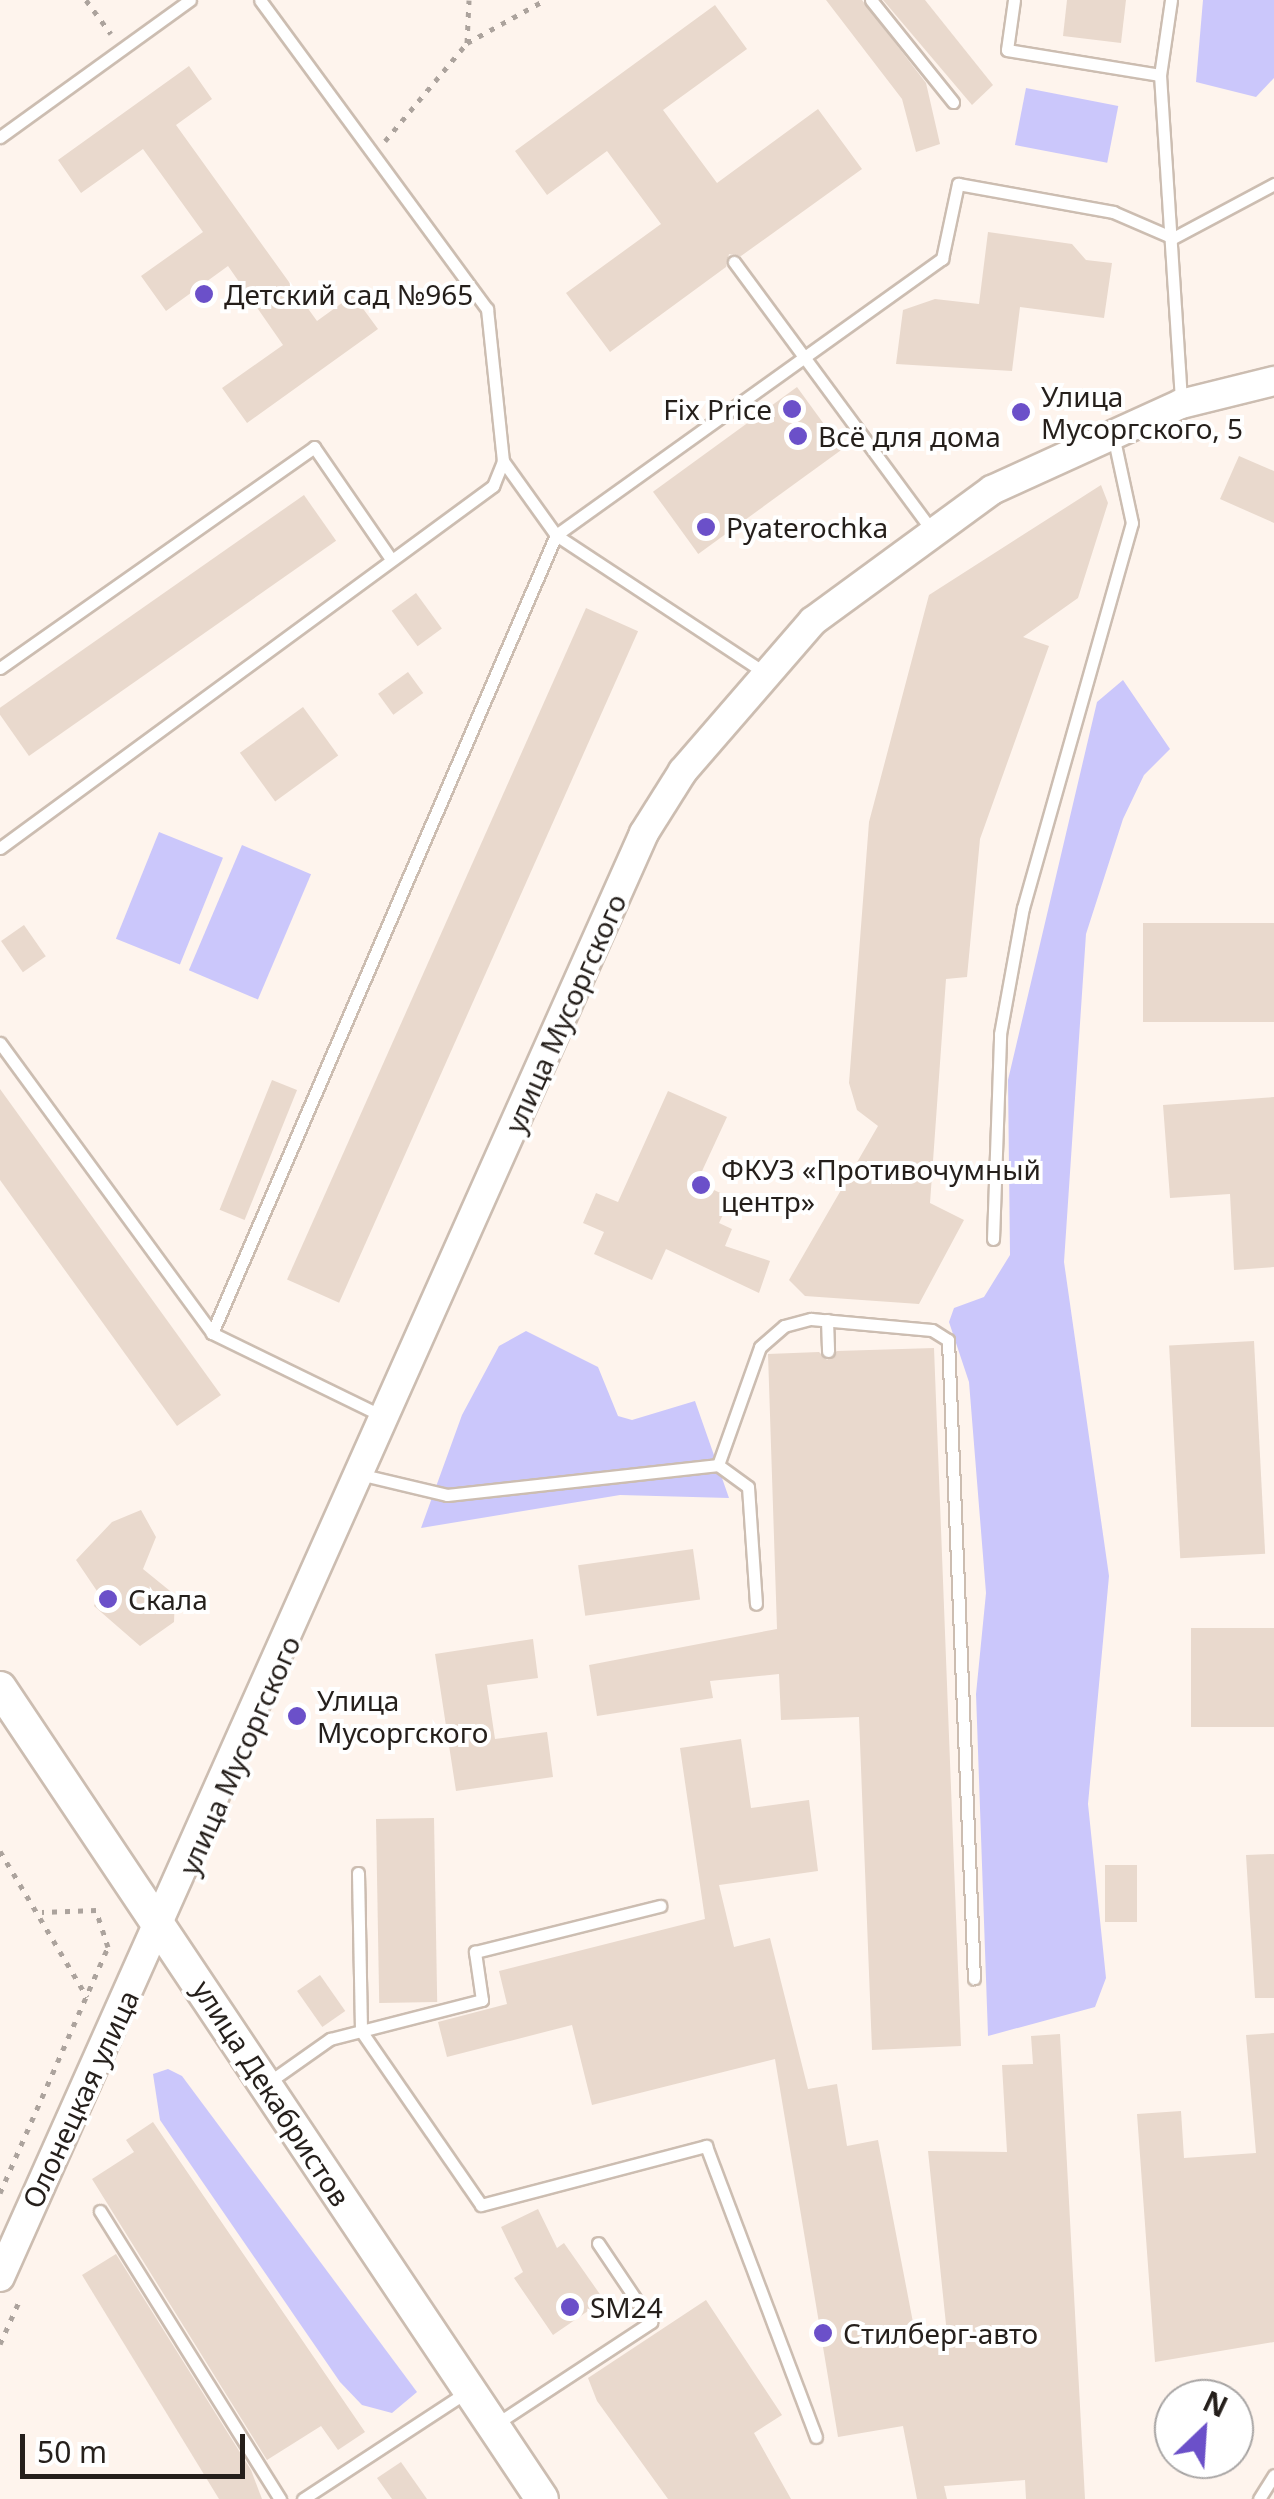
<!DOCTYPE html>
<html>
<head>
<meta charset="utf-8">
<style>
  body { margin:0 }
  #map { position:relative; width:1274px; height:2499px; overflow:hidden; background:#fef4ed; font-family:"Noto Sans",sans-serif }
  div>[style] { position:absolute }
  .green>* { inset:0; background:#cbc7fb; transform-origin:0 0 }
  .building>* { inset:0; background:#e9d9cd; transform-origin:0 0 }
  .path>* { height:5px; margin-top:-2.5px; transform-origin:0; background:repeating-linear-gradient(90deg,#aca39d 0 5px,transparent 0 13px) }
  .roads { filter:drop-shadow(2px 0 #ccbdb1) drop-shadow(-2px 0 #ccbdb1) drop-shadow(0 2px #ccbdb1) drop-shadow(0 -2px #ccbdb1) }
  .service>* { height:11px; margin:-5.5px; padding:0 5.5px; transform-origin:5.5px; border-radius:5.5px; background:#fff }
  .tertiary>* { height:28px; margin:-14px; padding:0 14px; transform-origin:14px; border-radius:14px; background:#fff }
  .secondary>* { height:32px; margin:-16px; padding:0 16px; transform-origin:16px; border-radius:16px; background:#fff }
  .dots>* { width:28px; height:28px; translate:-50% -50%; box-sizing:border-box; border:5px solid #fff; border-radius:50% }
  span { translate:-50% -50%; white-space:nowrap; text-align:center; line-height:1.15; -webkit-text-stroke:8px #fff; paint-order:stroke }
  .poi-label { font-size:28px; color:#251f1b }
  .left { translate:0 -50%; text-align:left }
  .right { translate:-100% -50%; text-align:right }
  .street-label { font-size:28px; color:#251f1b }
  .north { position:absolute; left:1154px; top:2379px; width:100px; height:100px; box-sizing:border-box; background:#fff; border:2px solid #a8a5a4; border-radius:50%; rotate:25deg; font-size:28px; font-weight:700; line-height:40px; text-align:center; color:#251f1b }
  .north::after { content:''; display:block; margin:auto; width:35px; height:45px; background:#6b50c9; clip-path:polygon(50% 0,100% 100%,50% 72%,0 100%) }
  .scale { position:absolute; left:20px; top:2434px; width:225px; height:45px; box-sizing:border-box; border:5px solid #251f1b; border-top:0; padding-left:12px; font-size:30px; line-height:35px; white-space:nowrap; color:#251f1b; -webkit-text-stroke:8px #fff; paint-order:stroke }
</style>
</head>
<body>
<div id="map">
  <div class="green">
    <i style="clip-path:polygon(1203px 0,1274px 0,1274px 78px,1256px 97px,1196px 82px)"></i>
    <i style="left:1026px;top:88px;width:94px;height:58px;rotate:11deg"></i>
    <i style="clip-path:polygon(1123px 680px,1170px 749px,1144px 775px,1123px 819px,1086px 934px,1064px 1262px,1109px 1576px,1088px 1804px,1106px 1978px,1095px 2007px,988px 2036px,976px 1694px,986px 1593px,969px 1382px,949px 1322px,954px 1308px,984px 1297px,1010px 1255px,1008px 1080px,1097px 702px)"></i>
    <i style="left:159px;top:832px;width:69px;height:115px;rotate:22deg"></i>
    <i style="left:242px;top:845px;width:75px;height:136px;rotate:23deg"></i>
    <i style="clip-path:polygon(526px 1331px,598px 1367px,618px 1416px,632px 1420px,695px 1401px,729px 1498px,620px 1495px,421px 1528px,462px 1415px,499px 1346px)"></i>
    <i style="clip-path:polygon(168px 2069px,182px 2076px,417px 2392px,392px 2413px,362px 2405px,340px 2382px,160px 2120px,153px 2074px)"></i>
  </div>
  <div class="building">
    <i style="clip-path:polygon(826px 0,862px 0,926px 83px,940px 144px,916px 152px,902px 99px)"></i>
    <i style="clip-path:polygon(883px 0,925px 0,993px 85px,972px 105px)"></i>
    <i style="clip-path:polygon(1067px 0,1126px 0,1121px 43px,1063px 36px)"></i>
    <i style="clip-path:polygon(715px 5px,747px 49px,663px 110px,717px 183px,818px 109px,862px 169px,741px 256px,729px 254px,726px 267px,610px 352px,566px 293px,661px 224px,607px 151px,547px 195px,515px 151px)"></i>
    <i style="clip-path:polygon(189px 66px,212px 99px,176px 125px,317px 321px,353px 295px,378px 329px,247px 423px,222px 388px,283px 345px,228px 266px,166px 311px,141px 276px,203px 232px,143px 149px,81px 193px,58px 160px)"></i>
    <i style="clip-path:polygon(988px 232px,1072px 244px,1086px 260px,1112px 263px,1104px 318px,1020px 307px,1012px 371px,896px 364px,903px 310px,935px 299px,979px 304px)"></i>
    <i style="left:797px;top:387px;width:77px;height:178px;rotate:54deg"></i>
    <i style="clip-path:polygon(1239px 456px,1274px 471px,1274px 523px,1220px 499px)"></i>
    <i style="clip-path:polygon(1101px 485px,1108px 503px,1078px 598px,1023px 637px,1049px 646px,980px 839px,967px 977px,946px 979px,930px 1203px,964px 1220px,919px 1304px,805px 1296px,789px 1280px,878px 1126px,857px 1110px,849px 1083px,869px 822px,929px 595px)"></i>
    <i style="left:304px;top:495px;width:56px;height:375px;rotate:55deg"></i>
    <i style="left:416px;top:593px;width:44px;height:30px;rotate:54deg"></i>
    <i style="left:586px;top:608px;width:57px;height:735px;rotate:24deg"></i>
    <i style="left:408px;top:672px;width:26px;height:37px;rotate:54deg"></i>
    <i style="left:303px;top:707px;width:60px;height:78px;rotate:54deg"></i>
    <i style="left:1274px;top:923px;width:99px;height:131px;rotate:90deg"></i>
    <i style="left:24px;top:925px;width:38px;height:28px;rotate:55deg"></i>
    <i style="left:272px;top:1080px;width:27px;height:140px;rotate:22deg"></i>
    <i style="clip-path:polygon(0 1089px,221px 1395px,177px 1426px,0 1180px)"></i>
    <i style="clip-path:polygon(668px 1091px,727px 1117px,697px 1182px,731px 1198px,719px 1223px,732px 1229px,725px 1246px,770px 1261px,759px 1293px,666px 1249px,652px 1280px,594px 1254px,604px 1232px,583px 1223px,596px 1193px,618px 1202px)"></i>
    <i style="clip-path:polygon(1274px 1097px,1274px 1267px,1234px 1270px,1230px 1194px,1170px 1198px,1163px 1105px)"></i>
    <i style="left:1254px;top:1341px;width:213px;height:85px;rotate:87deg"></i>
    <i style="clip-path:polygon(934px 1348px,961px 2046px,872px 2050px,859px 1717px,781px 1720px,779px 1674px,710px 1681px,713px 1698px,597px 1716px,589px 1665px,777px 1629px,768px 1354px,819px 1352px,827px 1360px,837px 1351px)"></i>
    <i style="clip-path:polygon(141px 1510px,156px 1537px,143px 1569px,175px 1595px,174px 1622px,140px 1646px,94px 1606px,99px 1594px,76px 1560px,112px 1522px)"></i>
    <i style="left:693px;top:1549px;width:51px;height:116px;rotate:82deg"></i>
    <i style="left:1274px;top:1628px;width:99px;height:83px;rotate:90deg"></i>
    <i style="clip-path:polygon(533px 1639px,538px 1678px,487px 1685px,495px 1739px,547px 1732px,553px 1777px,456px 1791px,435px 1654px)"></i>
    <i style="clip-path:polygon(741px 1739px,751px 1808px,809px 1800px,818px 1871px,719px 1885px,734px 1947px,770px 1938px,808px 2089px,837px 2084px,847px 2146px,878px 2140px,916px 2338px,947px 2334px,928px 2151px,1007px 2152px,1002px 2065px,1033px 2064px,1031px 2036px,1060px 2034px,1085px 2499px,1026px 2499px,1025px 2480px,944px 2486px,947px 2499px,917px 2499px,903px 2426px,838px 2437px,775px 2059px,592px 2105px,572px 2025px,447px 2057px,438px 2022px,507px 2004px,499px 1971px,705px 1919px,680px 1748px)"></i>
    <i style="left:434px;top:1818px;width:184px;height:58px;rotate:89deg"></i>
    <i style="clip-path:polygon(1274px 1854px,1274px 1998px,1255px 1998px,1246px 1855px)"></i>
    <i style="left:1105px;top:1865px;width:32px;height:57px"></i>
    <i style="left:320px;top:1975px;width:44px;height:28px;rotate:55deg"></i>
    <i style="clip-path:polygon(1274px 2033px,1274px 2342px,1155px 2362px,1137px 2114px,1181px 2111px,1184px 2158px,1256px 2153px,1246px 2035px)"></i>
    <i style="clip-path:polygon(153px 2122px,365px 2432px,338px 2450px,321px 2426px,267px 2460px,92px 2179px,134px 2152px,126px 2140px)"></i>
    <i style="clip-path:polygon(538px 2209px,557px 2248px,564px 2243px,604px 2300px,553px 2335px,514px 2278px,523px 2272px,501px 2227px)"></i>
    <i style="clip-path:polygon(116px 2254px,251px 2470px,262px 2499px,219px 2499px,82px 2275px)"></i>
    <i style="clip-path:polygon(706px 2300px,782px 2415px,754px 2433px,791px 2499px,668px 2499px,597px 2401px,588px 2378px)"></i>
    <i style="clip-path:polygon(401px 2462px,427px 2499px,392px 2499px,377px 2478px)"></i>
  </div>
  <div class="path">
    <i style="left:86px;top:0;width:42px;rotate:53.7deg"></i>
    <i style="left:467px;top:43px;width:89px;rotate:-28.9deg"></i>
    <i style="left:385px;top:141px;width:128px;rotate:-50.1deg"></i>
    <i style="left:467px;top:43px;width:43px;rotate:-87.3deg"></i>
    <i style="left:0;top:1851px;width:170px;rotate:59.2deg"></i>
    <i style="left:0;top:2193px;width:269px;rotate:-66.3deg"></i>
    <i style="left:108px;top:1947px;width:39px;rotate:-108deg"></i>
    <i style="left:96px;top:1910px;width:54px;rotate:177.9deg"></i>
    <i style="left:0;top:2344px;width:51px;rotate:-65.9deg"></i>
  </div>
  <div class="roads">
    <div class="service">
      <i style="left:871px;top:0;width:131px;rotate:51.2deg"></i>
      <i style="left:1014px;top:0;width:50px;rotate:98deg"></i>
      <i style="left:1007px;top:50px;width:155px;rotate:9.3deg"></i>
      <i style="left:1171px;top:0;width:76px;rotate:98.3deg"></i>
      <i style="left:1160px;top:75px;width:330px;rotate:86.3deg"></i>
      <i style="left:0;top:137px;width:234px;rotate:-35.8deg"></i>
      <i style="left:734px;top:262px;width:334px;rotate:53.6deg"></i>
      <i style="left:503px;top:461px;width:91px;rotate:54.4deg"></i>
      <i style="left:556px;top:535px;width:253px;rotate:33.4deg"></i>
      <i style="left:0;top:668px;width:384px;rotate:-35.1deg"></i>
      <i style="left:314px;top:447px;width:132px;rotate:55.5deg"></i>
      <i style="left:0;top:848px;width:612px;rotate:-36.29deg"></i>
      <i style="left:493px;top:486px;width:27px;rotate:-68deg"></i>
      <i style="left:503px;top:461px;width:153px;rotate:-96deg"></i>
      <i style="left:487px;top:309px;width:383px;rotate:-126.3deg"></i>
      <i style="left:0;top:1043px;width:359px;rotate:53.8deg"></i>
      <i style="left:212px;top:1333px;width:191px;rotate:26deg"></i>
      <i style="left:993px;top:1239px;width:205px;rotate:-88deg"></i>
      <i style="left:1000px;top:1034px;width:128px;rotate:-79.7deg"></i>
      <i style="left:1023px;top:908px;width:400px;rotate:-74.2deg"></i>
      <i style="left:1132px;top:523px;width:90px;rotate:-102.2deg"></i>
      <i style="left:827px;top:1320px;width:31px;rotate:88deg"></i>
      <i style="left:212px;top:1333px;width:869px;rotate:-66.68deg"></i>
      <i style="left:556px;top:535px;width:475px;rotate:-35.6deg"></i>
      <i style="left:942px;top:259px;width:77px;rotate:-78deg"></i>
      <i style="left:958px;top:184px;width:158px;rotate:10.2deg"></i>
      <i style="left:1113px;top:212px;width:65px;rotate:23.4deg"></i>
      <i style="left:1173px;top:238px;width:115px;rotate:-28.1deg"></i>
      <i style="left:718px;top:1465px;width:37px;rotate:36deg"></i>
      <i style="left:748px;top:1487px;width:117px;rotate:86.1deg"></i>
      <i style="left:363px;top:1475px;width:86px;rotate:13.4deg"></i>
      <i style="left:447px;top:1495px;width:273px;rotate:-6.3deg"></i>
      <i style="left:718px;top:1465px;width:125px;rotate:-70.4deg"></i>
      <i style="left:760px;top:1347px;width:32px;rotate:-41deg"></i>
      <i style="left:784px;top:1326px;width:28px;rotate:-15deg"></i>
      <i style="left:811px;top:1319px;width:121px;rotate:5.2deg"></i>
      <i style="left:932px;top:1330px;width:19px;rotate:32deg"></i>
      <i style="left:948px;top:1340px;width:639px;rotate:87.67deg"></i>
      <i style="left:358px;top:1873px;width:158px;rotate:88.9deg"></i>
      <i style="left:361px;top:2031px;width:211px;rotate:55.4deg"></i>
      <i style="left:481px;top:2205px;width:233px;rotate:-14.7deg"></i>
      <i style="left:706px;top:2146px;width:311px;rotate:69.3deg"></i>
      <i style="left:269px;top:2082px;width:75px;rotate:-35.2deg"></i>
      <i style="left:330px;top:2039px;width:157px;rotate:-14.4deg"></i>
      <i style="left:482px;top:2000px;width:49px;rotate:-98.3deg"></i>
      <i style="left:475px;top:1952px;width:191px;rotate:-14deg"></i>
      <i style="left:100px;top:2211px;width:340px;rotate:58deg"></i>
      <i style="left:496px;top:2424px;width:186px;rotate:-33.3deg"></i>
      <i style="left:651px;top:2322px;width:95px;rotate:-123.9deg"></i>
      <i style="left:303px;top:2499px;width:197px;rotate:-33.2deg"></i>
      <i style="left:1259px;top:2499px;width:28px;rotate:-58deg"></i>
    </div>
    <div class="tertiary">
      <i style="left:0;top:2277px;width:1581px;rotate:-65.96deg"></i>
      <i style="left:644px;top:833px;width:73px;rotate:-57.8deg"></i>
      <i style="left:683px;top:771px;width:198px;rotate:-49.1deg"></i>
      <i style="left:813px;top:621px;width:222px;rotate:-36.2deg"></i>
      <i style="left:992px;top:490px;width:208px;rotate:-24.5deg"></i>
      <i style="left:1181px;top:404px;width:96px;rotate:-13.9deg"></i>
    </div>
    <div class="secondary">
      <i style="left:0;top:1688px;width:975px;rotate:56.24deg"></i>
    </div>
  </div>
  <div class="dots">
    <i style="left:204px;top:294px;background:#6b50c9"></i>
    <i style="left:792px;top:409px;background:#6b50c9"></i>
    <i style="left:1021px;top:412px;background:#6b50c9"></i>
    <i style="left:798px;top:436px;background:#6b50c9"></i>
    <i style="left:706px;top:527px;background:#6b50c9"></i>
    <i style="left:701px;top:1185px;background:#6b50c9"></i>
    <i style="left:108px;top:1599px;background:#6b50c9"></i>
    <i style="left:297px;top:1716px;background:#6b50c9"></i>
    <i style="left:570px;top:2307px;background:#6b50c9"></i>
    <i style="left:823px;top:2333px;background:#6b50c9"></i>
  </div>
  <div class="poi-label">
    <span class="left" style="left:224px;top:294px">Детский сад №965</span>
    <span class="left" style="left:1041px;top:412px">Улица<br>Мусоргского, 5</span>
    <span class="right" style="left:772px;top:409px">Fix Price</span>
    <span class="left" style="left:818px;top:436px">Всё для дома</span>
    <span class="left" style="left:726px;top:527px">Pyaterochka</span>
    <span class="left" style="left:721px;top:1185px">ФКУЗ «Противочумный<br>центр»</span>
    <span class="left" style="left:128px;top:1599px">Скала</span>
    <span class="left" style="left:317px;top:1716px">Улица<br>Мусоргского</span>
    <span class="left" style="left:590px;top:2307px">SM24</span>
    <span class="left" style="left:843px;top:2333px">Стилберг-авто</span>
  </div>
  <div class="street-label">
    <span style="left:565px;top:1013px;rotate:-66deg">улица Мусоргского</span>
    <span style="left:239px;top:1755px;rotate:-66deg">улица Мусоргского</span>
    <span style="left:272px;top:2093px;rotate:57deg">улица Декабристов</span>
    <span style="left:80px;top:2099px;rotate:-65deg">Олонецкая улица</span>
  </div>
  <div class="north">N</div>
  <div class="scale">50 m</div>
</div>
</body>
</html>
